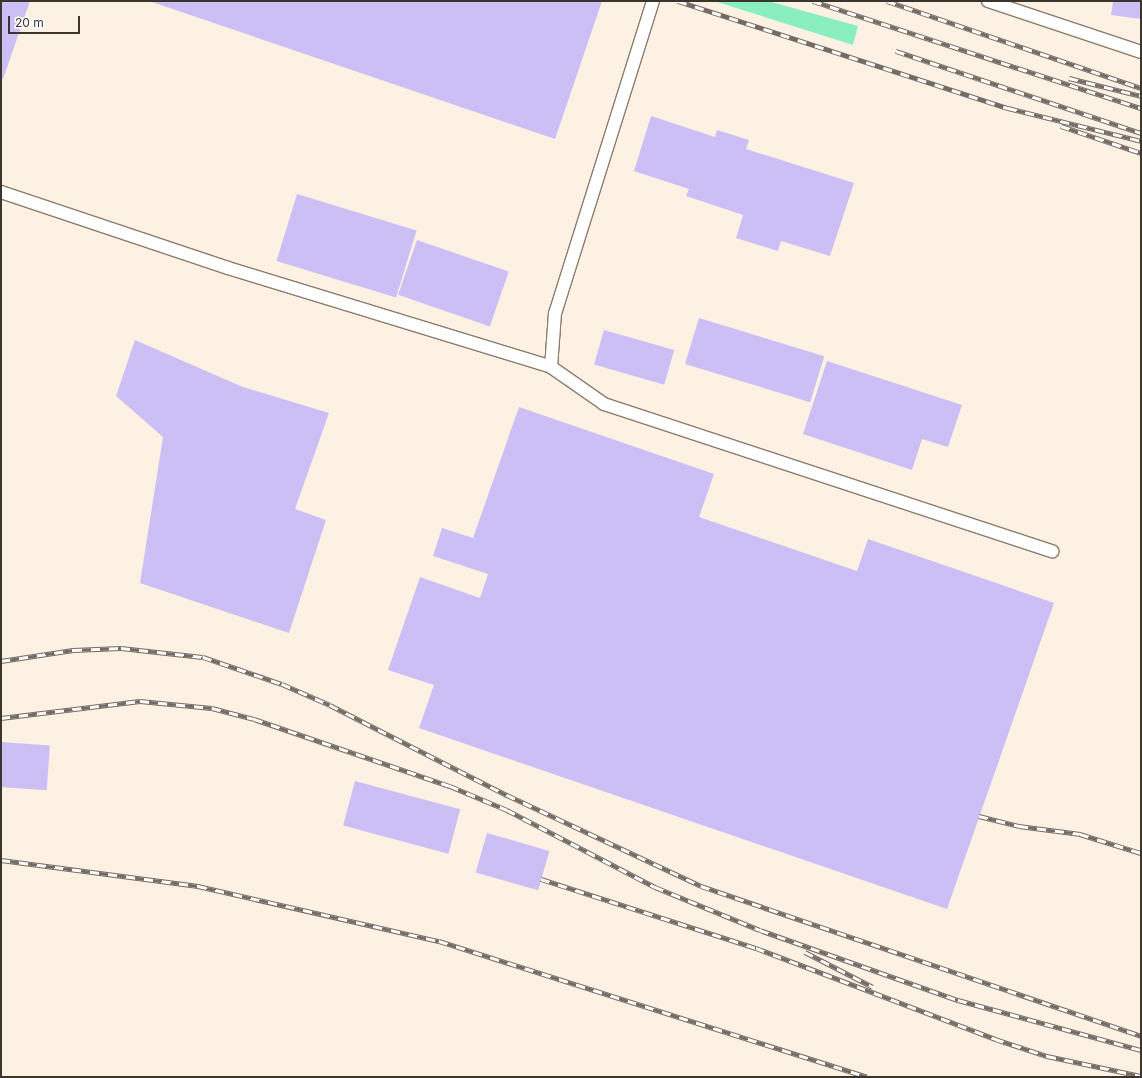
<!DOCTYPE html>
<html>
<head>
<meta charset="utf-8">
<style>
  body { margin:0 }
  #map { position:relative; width:1142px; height:1078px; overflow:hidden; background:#fdf1e4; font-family:Inter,sans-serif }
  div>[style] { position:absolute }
  .green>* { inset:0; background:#8beebf }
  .building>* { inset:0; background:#ccbff5; transform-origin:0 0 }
  .roads { filter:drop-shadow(1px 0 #8a7c6d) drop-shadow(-1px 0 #8a7c6d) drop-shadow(0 1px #8a7c6d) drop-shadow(0 -1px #8a7c6d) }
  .lane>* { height:12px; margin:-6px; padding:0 6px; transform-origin:6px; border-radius:6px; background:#fff }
  .rail>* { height:4.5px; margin-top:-2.25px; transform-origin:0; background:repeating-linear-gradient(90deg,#fff 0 9px,#746c64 0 18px); box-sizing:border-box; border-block:1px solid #746c64 }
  span { translate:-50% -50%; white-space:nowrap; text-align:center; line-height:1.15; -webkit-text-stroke:3px #fff; paint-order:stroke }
  .frame { position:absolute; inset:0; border:2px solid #3b352f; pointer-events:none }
  .scale { position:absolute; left:8px; top:16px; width:72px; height:18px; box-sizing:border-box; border:2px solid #3b352f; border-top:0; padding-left:5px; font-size:12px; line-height:14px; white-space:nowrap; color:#3b352f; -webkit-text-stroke:3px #fff; paint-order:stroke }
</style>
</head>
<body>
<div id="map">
  <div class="green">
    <i style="clip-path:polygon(714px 1px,768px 1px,858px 26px,853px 45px)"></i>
  </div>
  <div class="building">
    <i style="clip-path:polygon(1px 1px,30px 1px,3px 79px,1px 79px)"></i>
    <i style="clip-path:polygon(149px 1px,602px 1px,555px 139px)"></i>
    <i style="clip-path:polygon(1113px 1px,1141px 1px,1141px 19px,1111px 15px)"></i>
    <i style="clip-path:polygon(651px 116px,715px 137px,717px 130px,749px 140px,746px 149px,854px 183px,830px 256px,781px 241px,778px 251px,736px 238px,743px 215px,686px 196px,689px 189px,634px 171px)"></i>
    <i style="left:297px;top:194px;width:125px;height:70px;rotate:17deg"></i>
    <i style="left:417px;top:240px;width:97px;height:58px;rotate:19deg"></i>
    <i style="left:699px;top:318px;width:131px;height:48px;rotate:17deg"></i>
    <i style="left:604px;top:330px;width:73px;height:36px;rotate:16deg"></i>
    <i style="clip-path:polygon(135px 340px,243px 387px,329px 413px,295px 509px,326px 520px,289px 633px,140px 583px,163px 437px,116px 396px)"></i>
    <i style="clip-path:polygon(827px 361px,962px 405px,948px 447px,922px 439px,912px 470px,803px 434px)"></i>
    <i style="clip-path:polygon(519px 407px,714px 474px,699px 517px,857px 571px,868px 539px,1054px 603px,947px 909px,419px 728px,434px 685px,388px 670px,420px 577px,480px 598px,488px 574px,433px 556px,442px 528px,473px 538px)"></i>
    <i style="left:1px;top:742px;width:49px;height:45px;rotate:4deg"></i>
    <i style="left:355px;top:781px;width:109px;height:46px;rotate:15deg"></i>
    <i style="left:487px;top:833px;width:65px;height:41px;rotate:16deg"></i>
  </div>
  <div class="roads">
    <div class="lane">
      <i style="left:653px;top:1px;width:327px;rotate:107.4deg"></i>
      <i style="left:555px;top:313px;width:54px;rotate:94.2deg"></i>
      <i style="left:551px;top:367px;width:65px;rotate:34.9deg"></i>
      <i style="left:604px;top:404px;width:472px;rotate:18.2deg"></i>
      <i style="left:988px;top:1px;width:161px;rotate:18.4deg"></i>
      <i style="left:1px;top:192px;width:239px;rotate:18.5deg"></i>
      <i style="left:228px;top:268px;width:338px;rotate:17deg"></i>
    </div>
  </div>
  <div class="rail">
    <i style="left:678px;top:1px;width:347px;rotate:18deg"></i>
    <i style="left:1008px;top:108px;width:137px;rotate:13.9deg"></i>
    <i style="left:813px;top:1px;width:345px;rotate:18.1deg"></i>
    <i style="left:887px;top:1px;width:268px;rotate:18.9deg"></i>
    <i style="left:896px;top:51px;width:258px;rotate:18.5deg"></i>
    <i style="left:1069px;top:78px;width:74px;rotate:14deg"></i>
    <i style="left:1061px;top:126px;width:84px;rotate:18.6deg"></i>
    <i style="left:1px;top:661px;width:73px;rotate:-8.7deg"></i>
    <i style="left:73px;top:650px;width:48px;rotate:-2.4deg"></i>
    <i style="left:121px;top:648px;width:82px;rotate:6.3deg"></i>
    <i style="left:203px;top:657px;width:83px;rotate:18.9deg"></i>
    <i style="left:282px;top:684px;width:52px;rotate:23.6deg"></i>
    <i style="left:330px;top:705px;width:199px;rotate:27deg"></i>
    <i style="left:507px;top:795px;width:214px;rotate:25.1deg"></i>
    <i style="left:701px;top:886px;width:465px;rotate:18.8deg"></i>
    <i style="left:1px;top:718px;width:140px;rotate:-7deg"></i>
    <i style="left:140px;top:701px;width:72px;rotate:5.6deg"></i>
    <i style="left:212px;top:708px;width:43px;rotate:14.7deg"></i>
    <i style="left:254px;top:719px;width:207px;rotate:18.9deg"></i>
    <i style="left:450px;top:786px;width:62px;rotate:22.8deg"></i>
    <i style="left:507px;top:810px;width:167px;rotate:27.5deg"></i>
    <i style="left:655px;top:887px;width:113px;rotate:22.3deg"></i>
    <i style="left:760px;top:930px;width:210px;rotate:19.5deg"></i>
    <i style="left:958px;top:1000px;width:190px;rotate:15.3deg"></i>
    <i style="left:979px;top:816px;width:41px;rotate:14deg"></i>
    <i style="left:1019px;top:826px;width:62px;rotate:7.5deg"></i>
    <i style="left:1080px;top:834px;width:64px;rotate:17.3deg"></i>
    <i style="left:1px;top:860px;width:199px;rotate:7.5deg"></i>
    <i style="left:198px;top:886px;width:247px;rotate:12.9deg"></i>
    <i style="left:439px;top:941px;width:449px;rotate:17.6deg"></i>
    <i style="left:541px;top:879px;width:226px;rotate:17.8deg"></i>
    <i style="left:756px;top:948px;width:256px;rotate:20.8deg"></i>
    <i style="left:995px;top:1039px;width:55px;rotate:18.1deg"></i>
    <i style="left:1047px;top:1056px;width:96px;rotate:12deg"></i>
    <i style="left:805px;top:952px;width:76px;rotate:27.2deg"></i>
  </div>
  <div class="frame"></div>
  <div class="scale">20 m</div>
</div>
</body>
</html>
